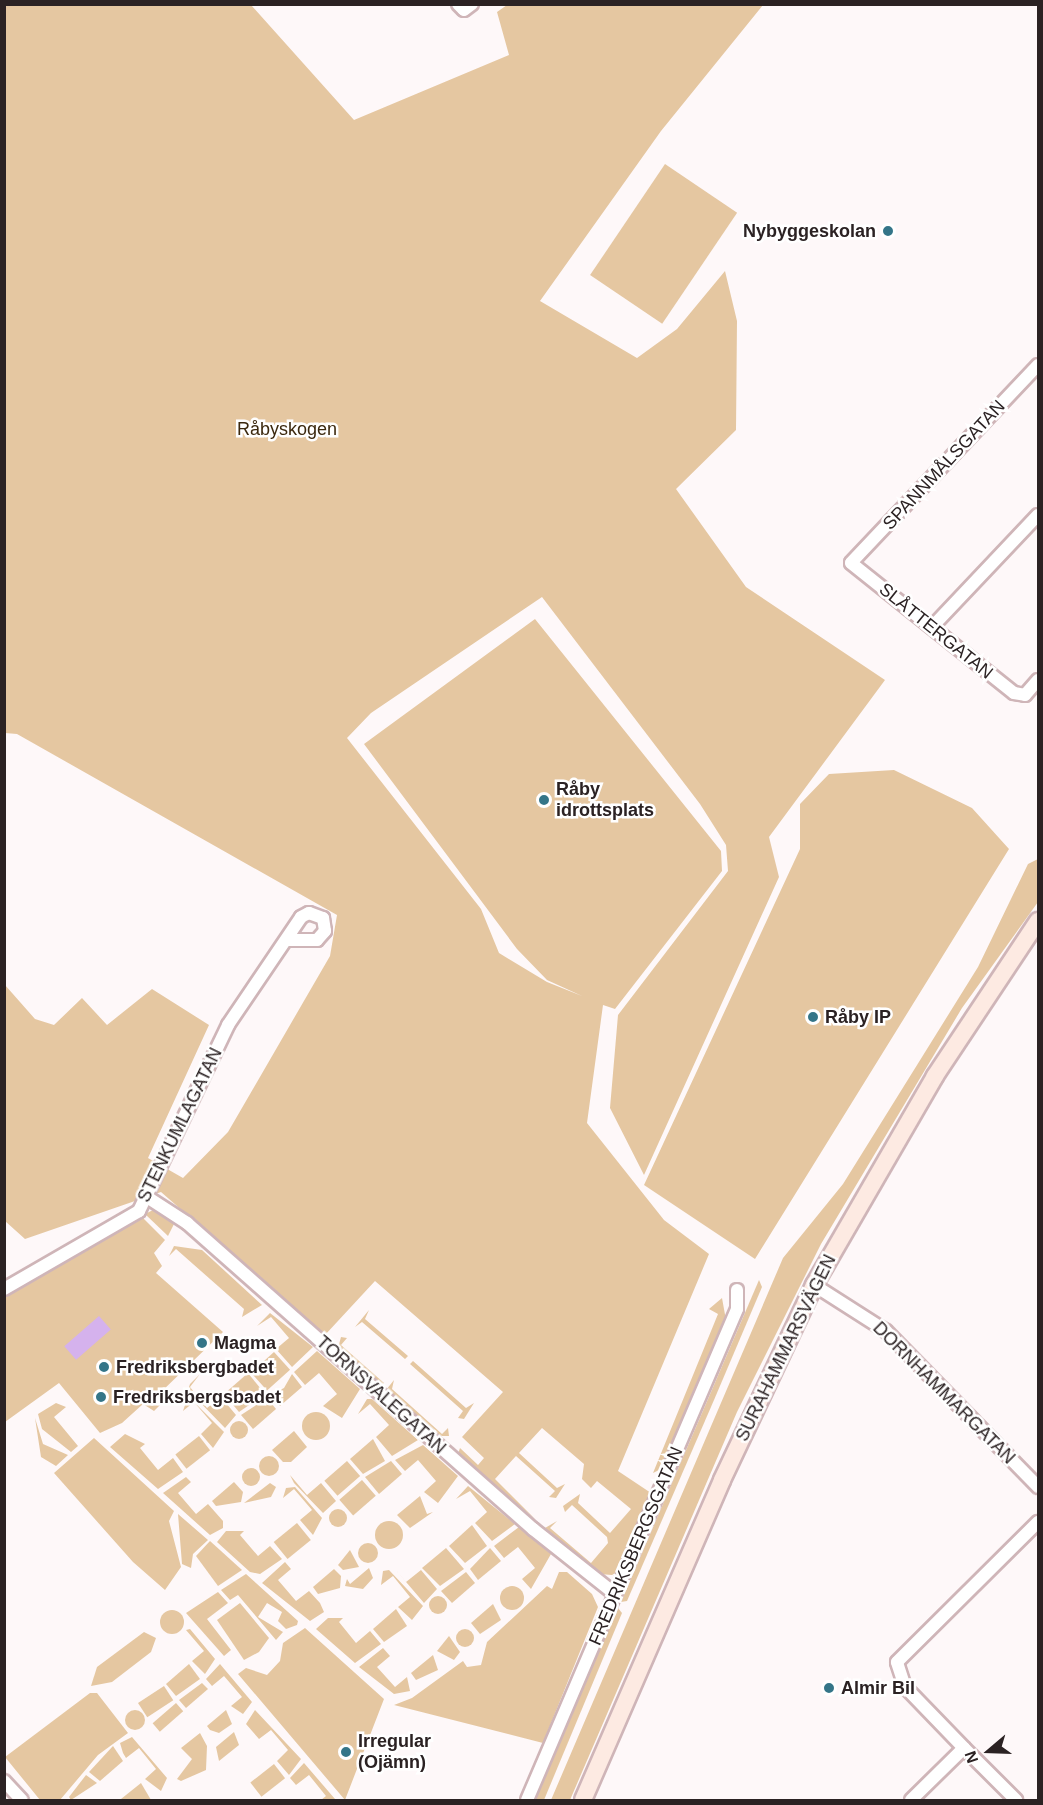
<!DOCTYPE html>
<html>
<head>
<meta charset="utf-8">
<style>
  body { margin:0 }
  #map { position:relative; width:1043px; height:1805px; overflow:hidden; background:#fef8f9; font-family:Helvetica,sans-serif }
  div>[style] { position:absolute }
  .green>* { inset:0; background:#e5c7a1; transform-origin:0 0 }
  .round { border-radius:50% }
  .water>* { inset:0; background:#d5b2ed; transform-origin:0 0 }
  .roads { filter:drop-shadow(2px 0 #cfb5b8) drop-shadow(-2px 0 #cfb5b8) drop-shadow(0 2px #cfb5b8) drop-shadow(0 -2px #cfb5b8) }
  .street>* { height:12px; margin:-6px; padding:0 6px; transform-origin:6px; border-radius:6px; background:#fff }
  .secondary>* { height:16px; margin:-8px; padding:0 8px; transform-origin:8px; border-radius:8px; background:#fdeae2 }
  .dots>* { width:16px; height:16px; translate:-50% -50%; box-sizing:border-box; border:3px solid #fff; border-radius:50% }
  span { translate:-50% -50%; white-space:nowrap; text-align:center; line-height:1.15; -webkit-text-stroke:5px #fff; paint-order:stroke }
  .poi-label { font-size:18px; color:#2b2223; font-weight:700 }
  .right { translate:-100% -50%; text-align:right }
  .left { translate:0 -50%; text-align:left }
  .park-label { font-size:18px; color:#3b280e }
  .street-label { font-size:18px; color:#2b2223 }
  .frame { position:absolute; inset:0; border:6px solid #2b2223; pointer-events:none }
  .north { position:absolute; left:959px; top:1721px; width:60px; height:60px; -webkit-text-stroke:4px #fff; paint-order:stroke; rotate:251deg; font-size:16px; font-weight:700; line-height:24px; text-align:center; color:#2b2223 }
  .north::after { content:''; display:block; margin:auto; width:21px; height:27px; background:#2b2223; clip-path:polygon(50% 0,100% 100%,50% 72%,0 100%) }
</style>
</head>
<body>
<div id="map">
  <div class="green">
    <i style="clip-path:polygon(5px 5px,251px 5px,354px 120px,509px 55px,497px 12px,507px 5px,763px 5px,661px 131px,540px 301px,637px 358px,677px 329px,725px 271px,737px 321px,736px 430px,676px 489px,746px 587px,885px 680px,769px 837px,779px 877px,644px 1175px,610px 1108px,618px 1015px,728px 871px,726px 845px,700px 804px,542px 597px,371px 713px,347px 738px,481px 909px,499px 953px,547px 982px,582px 996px,547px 980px,517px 949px,364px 744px,535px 619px,721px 851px,722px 871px,615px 1009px,603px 1005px,587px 1123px,664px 1220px,709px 1254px,618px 1471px,651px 1493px,620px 1570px,612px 1575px,599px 1574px,545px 1528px,557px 1521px,550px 1528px,591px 1563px,608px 1543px,607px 1537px,572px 1505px,565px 1512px,563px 1506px,580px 1494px,578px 1503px,610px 1533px,631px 1509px,597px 1481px,591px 1488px,582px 1479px,584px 1464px,542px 1428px,519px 1453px,557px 1488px,565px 1484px,556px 1498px,549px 1497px,555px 1491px,516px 1456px,495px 1479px,535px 1519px,458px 1454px,460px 1448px,478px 1465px,484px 1458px,462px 1437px,503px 1392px,375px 1281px,325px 1335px,161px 1192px,25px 1239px,5px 1221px,5px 985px,35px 1019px,54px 1025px,82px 998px,107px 1025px,152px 989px,209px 1025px,148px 1158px,183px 1178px,228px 1132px,330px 956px,337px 915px,17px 734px,5px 733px)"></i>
    <i style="left:665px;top:164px;width:87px;height:134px;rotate:34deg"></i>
    <i style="clip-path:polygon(894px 770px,972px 808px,1009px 849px,755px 1259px,644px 1185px,800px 849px,800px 804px,829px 774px)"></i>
    <i style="clip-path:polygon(1038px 859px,1038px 902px,962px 1008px,821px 1244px,737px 1412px,570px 1800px,551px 1800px,783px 1258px,843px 1184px,978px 967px,1028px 864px)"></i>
    <i style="clip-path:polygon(157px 1208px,174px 1224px,168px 1236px,145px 1214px)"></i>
    <i style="clip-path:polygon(141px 1216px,165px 1240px,154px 1253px,162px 1266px,156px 1273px,223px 1332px,159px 1394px,164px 1401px,154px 1411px,143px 1404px,122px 1423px,100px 1433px,59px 1383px,5px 1422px,5px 1294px)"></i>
    <i style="clip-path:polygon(174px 1246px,202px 1250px,262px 1305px,242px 1317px,244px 1309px,176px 1249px,169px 1256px)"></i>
    <i style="clip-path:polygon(759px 1280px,762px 1287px,714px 1400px,627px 1601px,621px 1602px)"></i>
    <i style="clip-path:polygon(722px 1298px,726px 1320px,663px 1468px,653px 1473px,718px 1314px,709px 1309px)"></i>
    <i style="clip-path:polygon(369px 1310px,365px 1319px,408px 1356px,405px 1359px,362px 1322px,355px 1327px)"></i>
    <i style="clip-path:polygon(270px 1313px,313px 1347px,292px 1367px,276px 1349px,289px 1338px,271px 1317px,257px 1326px)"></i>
    <i style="clip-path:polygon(341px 1337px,347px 1338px,341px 1345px,384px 1383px,381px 1387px,338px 1348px)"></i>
    <i style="clip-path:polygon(317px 1351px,360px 1389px,342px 1418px,323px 1406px,337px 1394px,319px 1373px,305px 1385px,294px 1372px)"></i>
    <i style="left:274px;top:1352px;width:24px;height:31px;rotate:48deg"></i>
    <i style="clip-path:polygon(413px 1361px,466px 1408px,474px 1403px,464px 1419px,458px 1418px,463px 1411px,410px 1364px)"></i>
    <i style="clip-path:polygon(248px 1373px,265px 1394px,239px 1412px,224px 1394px)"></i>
    <i style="clip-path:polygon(200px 1374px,190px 1387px,207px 1408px,221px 1397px,236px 1415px,225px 1428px,189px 1391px,189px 1387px,190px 1384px)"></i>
    <i style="clip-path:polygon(292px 1374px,302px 1387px,280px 1406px,270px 1395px,284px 1388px)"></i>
    <i style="clip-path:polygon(394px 1380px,392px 1389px,442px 1434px,448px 1428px,449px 1436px,439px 1436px,386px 1390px)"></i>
    <i style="clip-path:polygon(188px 1396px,224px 1432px,213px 1448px,201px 1434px,212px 1423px,194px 1402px,183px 1411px)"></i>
    <i style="clip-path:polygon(267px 1398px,276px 1409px,253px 1429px,241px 1415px)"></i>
    <i style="clip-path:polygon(367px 1399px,372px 1399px,418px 1440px,392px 1456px,376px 1437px,389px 1425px,370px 1404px,358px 1414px)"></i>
    <i style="clip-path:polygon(56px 1403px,66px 1407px,54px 1417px,78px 1446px,71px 1452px,42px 1429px,38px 1414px)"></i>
    <i class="round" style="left:302px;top:1412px;width:28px;height:28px"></i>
    <i style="clip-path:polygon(35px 1418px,43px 1444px,68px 1455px,56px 1466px,41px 1457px)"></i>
    <i class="round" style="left:230px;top:1421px;width:18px;height:18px"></i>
    <i style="clip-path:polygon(294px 1431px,307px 1447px,291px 1462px,283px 1462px,272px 1450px)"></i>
    <i style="clip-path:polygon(125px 1434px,145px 1444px,140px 1448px,158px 1470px,173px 1458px,183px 1472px,158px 1489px,110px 1447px)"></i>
    <i style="left:199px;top:1436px;width:18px;height:30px;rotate:52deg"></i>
    <i style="clip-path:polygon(94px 1438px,174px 1511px,169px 1521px,181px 1567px,165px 1590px,133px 1562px,54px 1473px)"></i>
    <i style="clip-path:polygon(373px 1439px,385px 1461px,363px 1474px,350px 1459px)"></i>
    <i style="clip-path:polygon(423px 1445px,458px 1476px,438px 1503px,424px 1492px,436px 1481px,418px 1460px,405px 1471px,395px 1460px)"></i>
    <i class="round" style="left:259px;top:1456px;width:20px;height:20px"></i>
    <i style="left:347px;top:1461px;width:20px;height:30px;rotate:49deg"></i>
    <i style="clip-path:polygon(391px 1461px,402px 1474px,379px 1494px,365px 1477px)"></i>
    <i class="round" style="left:242px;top:1468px;width:18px;height:18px"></i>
    <i style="clip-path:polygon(290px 1475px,307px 1495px,321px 1483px,336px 1501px,323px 1513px,294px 1483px)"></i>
    <i style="clip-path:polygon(186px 1477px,191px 1482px,178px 1493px,196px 1514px,208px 1504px,223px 1521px,223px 1528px,210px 1535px,163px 1493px)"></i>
    <i style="left:362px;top:1480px;width:21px;height:30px;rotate:49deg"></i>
    <i style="clip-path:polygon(234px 1482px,243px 1492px,241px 1502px,216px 1506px,212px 1501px)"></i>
    <i style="clip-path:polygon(270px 1483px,276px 1487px,271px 1497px,244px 1503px)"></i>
    <i style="clip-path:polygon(468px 1486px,515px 1524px,492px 1541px,475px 1523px,487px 1512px,470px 1491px,456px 1499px)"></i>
    <i style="clip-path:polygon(295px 1487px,322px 1518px,313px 1535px,300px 1520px,312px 1510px,294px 1489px,283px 1498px,286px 1488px)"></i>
    <i style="clip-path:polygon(420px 1496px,427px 1514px,433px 1512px,410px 1528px,397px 1515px)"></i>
    <i class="round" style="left:329px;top:1509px;width:18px;height:18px"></i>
    <i style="clip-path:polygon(178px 1514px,208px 1540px,193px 1554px,191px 1568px,182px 1564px)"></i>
    <i class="round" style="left:375px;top:1521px;width:28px;height:28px"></i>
    <i style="left:297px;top:1523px;width:22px;height:30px;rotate:51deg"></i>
    <i style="clip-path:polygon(472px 1525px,487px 1546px,465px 1563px,449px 1546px)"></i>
    <i style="clip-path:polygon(519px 1527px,551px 1554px,531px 1589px,522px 1579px,535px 1568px,518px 1547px,504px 1558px,494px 1546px)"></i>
    <i style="clip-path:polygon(226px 1531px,244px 1531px,240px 1535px,258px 1556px,270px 1546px,282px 1559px,260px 1574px,250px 1572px,217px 1542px)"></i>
    <i style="clip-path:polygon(210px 1541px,242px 1570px,218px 1586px,196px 1556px)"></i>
    <i class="round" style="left:358px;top:1543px;width:20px;height:20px"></i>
    <i style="clip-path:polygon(446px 1548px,464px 1569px,440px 1586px,422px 1568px)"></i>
    <i style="clip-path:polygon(490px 1548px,501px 1561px,478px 1580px,470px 1569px)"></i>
    <i style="clip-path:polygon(350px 1550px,359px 1567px,343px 1570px,338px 1565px)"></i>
    <i style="clip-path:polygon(285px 1562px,291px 1569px,278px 1580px,296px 1601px,309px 1591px,320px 1603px,324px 1612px,310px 1621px,262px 1583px)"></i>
    <i style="clip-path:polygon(389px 1562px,406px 1582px,421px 1570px,437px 1589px,424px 1603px)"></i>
    <i style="clip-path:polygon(369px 1568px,373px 1578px,363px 1589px,345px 1586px,347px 1579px,350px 1584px)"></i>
    <i style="clip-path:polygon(334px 1569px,341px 1576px,340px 1588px,318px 1594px,313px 1587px)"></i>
    <i style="clip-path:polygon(389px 1570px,423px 1606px,412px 1620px,398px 1607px,410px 1597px,393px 1576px,381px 1585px,383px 1571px)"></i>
    <i style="clip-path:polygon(466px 1572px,475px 1583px,452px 1603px,441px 1591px)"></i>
    <i style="clip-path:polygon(559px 1572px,567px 1572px,592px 1594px,598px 1607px,543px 1743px,394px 1705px,412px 1698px,463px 1661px,467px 1667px,481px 1665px,487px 1642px,547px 1586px,552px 1589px)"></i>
    <i style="clip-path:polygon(246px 1574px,298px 1621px,297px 1625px,286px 1629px,278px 1621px,282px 1612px,267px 1603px,258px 1617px,283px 1632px,276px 1640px,238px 1595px,230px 1600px,221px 1590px)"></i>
    <i class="round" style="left:500px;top:1586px;width:24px;height:24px"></i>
    <i style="clip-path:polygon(218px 1592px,228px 1603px,207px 1619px,231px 1650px,224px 1656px,186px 1613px)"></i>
    <i class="round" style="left:429px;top:1596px;width:18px;height:18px"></i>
    <i style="clip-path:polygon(240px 1603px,269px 1638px,259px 1652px,244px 1660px,217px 1620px)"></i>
    <i style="clip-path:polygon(493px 1604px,501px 1620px,480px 1634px,471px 1623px)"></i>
    <i style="clip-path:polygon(618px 1608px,622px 1613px,544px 1800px,535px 1800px)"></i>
    <i style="clip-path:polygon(396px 1609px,407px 1626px,384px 1642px,373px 1629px)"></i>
    <i class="round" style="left:160px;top:1610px;width:24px;height:24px"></i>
    <i style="clip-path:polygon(328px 1618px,343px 1618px,339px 1622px,356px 1643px,370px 1631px,381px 1644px,355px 1663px,316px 1629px)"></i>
    <i style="clip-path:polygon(305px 1628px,384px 1699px,345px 1800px,238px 1674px,246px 1668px,267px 1675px,280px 1661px,283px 1643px)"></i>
    <i style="clip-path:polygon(190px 1629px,215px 1659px,205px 1674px,192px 1661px,204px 1651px,186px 1630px)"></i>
    <i class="round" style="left:456px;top:1629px;width:18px;height:18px"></i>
    <i style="clip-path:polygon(144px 1632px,156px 1638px,151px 1652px,112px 1682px,91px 1686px,97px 1667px)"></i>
    <i style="clip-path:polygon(449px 1636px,460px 1652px,454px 1660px,437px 1651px)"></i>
    <i style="clip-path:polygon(383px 1648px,390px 1656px,377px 1667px,395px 1687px,407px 1677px,410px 1691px,394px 1694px,359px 1667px)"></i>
    <i style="clip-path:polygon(433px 1655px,438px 1670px,416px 1680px,411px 1673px)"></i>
    <i style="clip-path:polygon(189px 1664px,200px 1679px,176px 1696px,166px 1684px)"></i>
    <i style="clip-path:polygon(220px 1664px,252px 1702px,243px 1714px,231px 1706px,242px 1697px,224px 1676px,212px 1686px,206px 1679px)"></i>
    <i style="clip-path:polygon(202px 1683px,208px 1689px,186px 1708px,179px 1700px)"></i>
    <i style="left:164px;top:1686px;width:17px;height:31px;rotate:57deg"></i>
    <i style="clip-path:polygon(90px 1693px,97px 1693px,128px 1733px,98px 1755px,60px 1800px,40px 1800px,5px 1757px)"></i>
    <i style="left:176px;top:1703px;width:11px;height:31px;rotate:49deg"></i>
    <i style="clip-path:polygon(226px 1710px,232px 1724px,219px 1733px,210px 1730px,207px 1726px)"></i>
    <i style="clip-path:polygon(255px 1710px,301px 1759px,289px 1775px,277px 1761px,288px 1750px,271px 1730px,259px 1739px,246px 1724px)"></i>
    <i class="round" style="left:125px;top:1710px;width:20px;height:20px"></i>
    <i style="clip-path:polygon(234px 1732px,239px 1745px,219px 1761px,216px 1747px)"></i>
    <i style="clip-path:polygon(200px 1733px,207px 1746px,206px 1770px,181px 1781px,177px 1779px,192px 1759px,181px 1748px)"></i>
    <i style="clip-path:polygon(132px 1737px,167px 1778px,161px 1791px,145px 1779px,156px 1769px,139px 1748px,126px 1758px,123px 1753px,120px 1743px)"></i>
    <i style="clip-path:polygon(113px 1746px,123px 1761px,100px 1781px,89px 1772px)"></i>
    <i style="clip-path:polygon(304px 1763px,335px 1799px,336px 1800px,321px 1800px,326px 1796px,309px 1775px,296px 1785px,290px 1778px)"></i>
    <i style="left:274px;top:1764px;width:18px;height:30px;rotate:52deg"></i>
    <i style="clip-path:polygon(86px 1775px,97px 1783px,71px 1800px,69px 1797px)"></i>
    <i style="clip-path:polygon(141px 1783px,151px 1800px,122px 1800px,121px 1799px)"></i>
  </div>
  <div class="water">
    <i style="left:99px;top:1316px;width:18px;height:46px;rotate:49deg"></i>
  </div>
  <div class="roads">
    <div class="street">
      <i style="left:458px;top:4px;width:8px;rotate:45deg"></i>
      <i style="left:464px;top:10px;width:10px;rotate:-37deg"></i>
      <i style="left:1038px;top:365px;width:272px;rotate:133.4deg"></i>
      <i style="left:851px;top:563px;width:208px;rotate:38.6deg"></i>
      <i style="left:1014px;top:693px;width:11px;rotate:10deg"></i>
      <i style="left:1025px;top:695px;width:20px;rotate:-49deg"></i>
      <i style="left:932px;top:627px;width:154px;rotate:-46.6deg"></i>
      <i style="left:147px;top:1197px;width:48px;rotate:33deg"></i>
      <i style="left:187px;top:1223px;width:462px;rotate:41.5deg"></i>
      <i style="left:533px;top:1529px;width:105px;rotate:38.4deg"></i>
      <i style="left:814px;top:1285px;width:85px;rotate:32.6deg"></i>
      <i style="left:886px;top:1331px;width:218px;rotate:45.7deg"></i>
      <i style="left:4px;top:1289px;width:156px;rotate:-30deg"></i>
      <i style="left:139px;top:1211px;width:206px;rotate:-64.4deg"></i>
      <i style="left:228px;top:1025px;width:130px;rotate:-55.9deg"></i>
      <i style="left:301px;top:917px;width:9px;rotate:-27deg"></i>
      <i style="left:309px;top:913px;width:15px;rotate:20deg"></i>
      <i style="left:323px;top:918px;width:13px;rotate:81deg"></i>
      <i style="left:325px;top:931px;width:12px;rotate:132deg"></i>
      <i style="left:317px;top:940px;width:30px;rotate:180deg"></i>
      <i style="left:964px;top:1748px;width:85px;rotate:-134deg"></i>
      <i style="left:905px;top:1687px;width:26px;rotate:-108deg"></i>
      <i style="left:897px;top:1662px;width:199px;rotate:-44.8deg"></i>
      <i style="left:4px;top:1781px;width:26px;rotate:47deg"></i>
      <i style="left:527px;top:1800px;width:534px;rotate:-66.84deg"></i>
      <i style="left:737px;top:1309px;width:19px;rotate:-90deg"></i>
      <i style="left:911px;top:1800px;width:74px;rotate:-44.5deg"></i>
      <i style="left:964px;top:1748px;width:74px;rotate:45deg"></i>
    </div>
    <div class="secondary">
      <i style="left:583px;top:1800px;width:349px;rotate:-66.5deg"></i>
      <i style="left:722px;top:1480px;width:216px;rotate:-64.7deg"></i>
      <i style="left:814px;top:1285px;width:241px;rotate:-59.9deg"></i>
      <i style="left:935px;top:1076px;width:186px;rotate:-56.4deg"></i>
    </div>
  </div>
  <div class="dots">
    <i style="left:888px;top:231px;background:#347588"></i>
    <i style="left:544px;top:800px;background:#347588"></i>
    <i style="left:813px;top:1017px;background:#347588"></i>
    <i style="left:202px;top:1343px;background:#347588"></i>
    <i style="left:104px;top:1367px;background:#347588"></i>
    <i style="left:101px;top:1397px;background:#347588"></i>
    <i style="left:829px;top:1688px;background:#347588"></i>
    <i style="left:346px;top:1752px;background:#347588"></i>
  </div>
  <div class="poi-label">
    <span class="right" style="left:876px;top:231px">Nybyggeskolan</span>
    <span class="left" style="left:556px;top:800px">Råby<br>idrottsplats</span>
    <span class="left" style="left:825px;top:1017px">Råby IP</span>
    <span class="left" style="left:214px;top:1343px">Magma</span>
    <span class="left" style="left:116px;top:1367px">Fredriksbergbadet</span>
    <span class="left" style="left:113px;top:1397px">Fredriksbergsbadet</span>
    <span class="left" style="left:841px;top:1688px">Almir Bil</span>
    <span class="left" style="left:358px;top:1752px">Irregular<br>(Ojämn)</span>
  </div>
  <div class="park-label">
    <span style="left:287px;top:429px">Råbyskogen</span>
  </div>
  <div class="street-label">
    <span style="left:944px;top:465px;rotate:-47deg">SPANNMÅLSGATAN</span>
    <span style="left:936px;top:631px;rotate:39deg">SLÅTTERGATAN</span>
    <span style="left:180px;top:1125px;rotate:-64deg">STENKUMLAGATAN</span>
    <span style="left:786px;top:1348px;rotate:-64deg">SURAHAMMARSVÄGEN</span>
    <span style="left:944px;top:1393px;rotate:45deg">DORNHAMMARGATAN</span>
    <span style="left:381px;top:1395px;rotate:42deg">TORNSVALEGATAN</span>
    <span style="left:636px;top:1546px;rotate:-67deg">FREDRIKSBERGSGATAN</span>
  </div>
  <div class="frame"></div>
  <div class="north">N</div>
</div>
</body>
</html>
